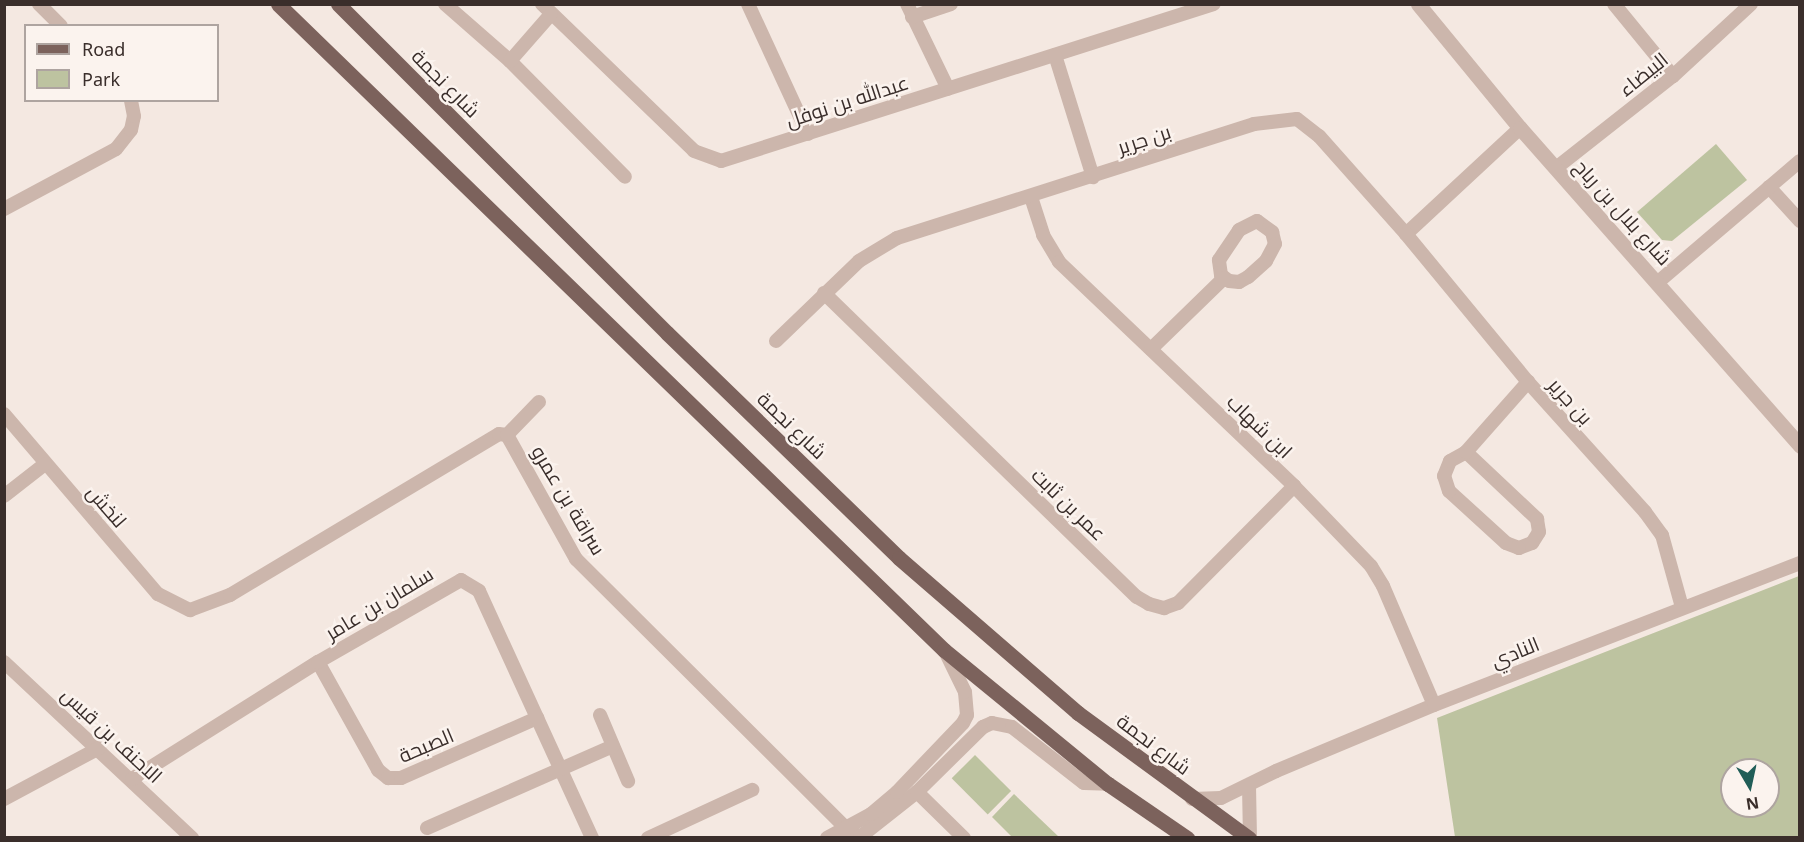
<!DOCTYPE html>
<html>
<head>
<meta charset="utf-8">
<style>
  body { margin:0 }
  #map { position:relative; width:1804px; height:842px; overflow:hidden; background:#f4e8e1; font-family:"Noto Sans",Cairo,sans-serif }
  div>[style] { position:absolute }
  .green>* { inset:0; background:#bdc3a0; transform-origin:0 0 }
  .minor>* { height:14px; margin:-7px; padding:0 7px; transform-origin:7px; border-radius:7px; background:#ccb6ac }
  .tertiary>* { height:15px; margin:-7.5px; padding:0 7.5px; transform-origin:7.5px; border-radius:7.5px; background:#ccb6ac }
  .primary>* { height:15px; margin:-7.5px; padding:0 7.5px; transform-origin:7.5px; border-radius:7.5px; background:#7c625c }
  span { translate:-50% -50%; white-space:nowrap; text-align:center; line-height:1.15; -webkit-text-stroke:5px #fbf3ee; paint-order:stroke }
  .street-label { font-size:20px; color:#3a2e2b }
  .frame { position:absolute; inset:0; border:6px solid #3a2e2b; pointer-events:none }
  .legend { position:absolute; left:24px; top:24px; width:195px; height:78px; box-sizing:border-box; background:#fbf3ee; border:2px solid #aea4a0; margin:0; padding:8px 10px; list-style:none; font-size:18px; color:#3a2e2b }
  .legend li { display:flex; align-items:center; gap:12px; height:30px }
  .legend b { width:30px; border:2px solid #aea4a0 }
  .north { position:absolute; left:1720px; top:758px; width:60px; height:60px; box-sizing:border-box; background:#fbf3ee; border:2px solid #aea4a0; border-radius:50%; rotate:171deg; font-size:16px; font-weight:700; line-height:24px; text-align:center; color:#3a2e2b }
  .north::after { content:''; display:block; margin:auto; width:21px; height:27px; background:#205d57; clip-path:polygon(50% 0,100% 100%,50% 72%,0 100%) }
</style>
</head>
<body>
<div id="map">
  <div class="green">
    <i style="clip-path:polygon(1716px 144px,1747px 180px,1672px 241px,1662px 240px,1637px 212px)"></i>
    <i style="clip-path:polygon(evenodd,1799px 576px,1799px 837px,1455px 837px,1437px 718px,1799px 576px,1732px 770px,1768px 770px,1768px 806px,1732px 806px,1732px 770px)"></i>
    <i style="left:975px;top:755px;width:51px;height:33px;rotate:45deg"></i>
    <i style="clip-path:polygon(1014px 794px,1059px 837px,1012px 837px,992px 817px)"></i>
  </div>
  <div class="minor">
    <i style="left:39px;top:4px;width:31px;rotate:45deg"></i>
    <i style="left:445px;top:4px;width:86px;rotate:41.2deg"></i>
    <i style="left:510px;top:61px;width:163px;rotate:45.2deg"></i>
    <i style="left:542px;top:4px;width:211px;rotate:44deg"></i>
    <i style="left:694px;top:151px;width:29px;rotate:20deg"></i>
    <i style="left:721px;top:161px;width:517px;rotate:-17.66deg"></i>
    <i style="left:748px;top:4px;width:143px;rotate:65.2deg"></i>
    <i style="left:907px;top:4px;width:94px;rotate:64.2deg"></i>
    <i style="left:1614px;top:4px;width:93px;rotate:50.7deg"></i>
    <i style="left:912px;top:17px;width:41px;rotate:-18.4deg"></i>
    <i style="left:1055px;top:55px;width:128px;rotate:72.7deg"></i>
    <i style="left:510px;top:61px;width:62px;rotate:-48.9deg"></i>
    <i style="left:1556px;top:168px;width:149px;rotate:-38.2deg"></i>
    <i style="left:1673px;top:76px;width:106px;rotate:-42.7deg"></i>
    <i style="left:1769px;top:187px;width:46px;rotate:47.6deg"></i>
    <i style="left:1031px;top:197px;width:40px;rotate:72deg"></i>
    <i style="left:1043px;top:235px;width:31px;rotate:59deg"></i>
    <i style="left:1059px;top:262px;width:325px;rotate:43.6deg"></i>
    <i style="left:1294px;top:486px;width:111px;rotate:46.1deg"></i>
    <i style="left:1371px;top:566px;width:23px;rotate:59deg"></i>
    <i style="left:1383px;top:586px;width:129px;rotate:66.8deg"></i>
    <i style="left:4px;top:209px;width:127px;rotate:-28.2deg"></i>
    <i style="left:116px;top:149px;width:24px;rotate:-52deg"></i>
    <i style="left:131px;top:130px;width:14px;rotate:-78deg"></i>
    <i style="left:134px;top:116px;width:16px;rotate:-101deg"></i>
    <i style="left:1257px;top:221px;width:19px;rotate:36deg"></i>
    <i style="left:1272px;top:232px;width:12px;rotate:76deg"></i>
    <i style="left:1275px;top:244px;width:19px;rotate:118deg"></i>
    <i style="left:1266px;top:261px;width:24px;rotate:138deg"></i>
    <i style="left:1248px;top:277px;width:10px;rotate:151deg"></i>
    <i style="left:1239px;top:282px;width:10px;rotate:-174deg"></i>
    <i style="left:1229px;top:281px;width:10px;rotate:-143deg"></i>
    <i style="left:1221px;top:275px;width:15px;rotate:-98deg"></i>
    <i style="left:1219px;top:260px;width:36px;rotate:-56deg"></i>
    <i style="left:1239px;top:230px;width:20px;rotate:-27deg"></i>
    <i style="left:1406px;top:234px;width:156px;rotate:-42.9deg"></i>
    <i style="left:1657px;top:283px;width:188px;rotate:-40.5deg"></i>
    <i style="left:824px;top:293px;width:436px;rotate:44.2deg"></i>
    <i style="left:1137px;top:597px;width:14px;rotate:30deg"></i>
    <i style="left:1149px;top:604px;width:16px;rotate:15deg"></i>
    <i style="left:1164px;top:608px;width:15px;rotate:-20deg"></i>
    <i style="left:1178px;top:603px;width:165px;rotate:-45.2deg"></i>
    <i style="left:776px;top:341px;width:115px;rotate:-43.9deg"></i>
    <i style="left:859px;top:261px;width:44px;rotate:-31.2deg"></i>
    <i style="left:897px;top:238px;width:375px;rotate:-17.7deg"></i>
    <i style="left:1254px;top:124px;width:43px;rotate:-6.6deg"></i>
    <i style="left:1297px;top:119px;width:28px;rotate:38deg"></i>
    <i style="left:1319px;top:136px;width:131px;rotate:48.4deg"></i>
    <i style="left:1406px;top:234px;width:192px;rotate:50.5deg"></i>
    <i style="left:1528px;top:382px;width:175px;rotate:48deg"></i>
    <i style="left:1645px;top:512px;width:29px;rotate:54deg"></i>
    <i style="left:1662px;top:535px;width:75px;rotate:74.5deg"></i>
    <i style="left:1151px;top:349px;width:102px;rotate:-44.2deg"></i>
    <i style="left:4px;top:414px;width:237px;rotate:49.5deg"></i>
    <i style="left:158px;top:594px;width:36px;rotate:27deg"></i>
    <i style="left:190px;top:610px;width:43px;rotate:-20.6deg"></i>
    <i style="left:230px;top:595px;width:313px;rotate:-30.9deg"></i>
    <i style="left:499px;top:434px;width:8px;rotate:7deg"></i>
    <i style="left:507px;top:435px;width:142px;rotate:60.9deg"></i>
    <i style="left:576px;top:559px;width:381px;rotate:44.9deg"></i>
    <i style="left:846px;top:828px;width:17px;rotate:33deg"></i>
    <i style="left:860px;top:837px;width:73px;rotate:-38.3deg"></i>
    <i style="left:917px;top:792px;width:93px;rotate:-44.6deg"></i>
    <i style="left:983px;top:727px;width:10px;rotate:-24deg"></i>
    <i style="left:992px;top:723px;width:20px;rotate:11deg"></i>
    <i style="left:1012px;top:727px;width:91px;rotate:37.9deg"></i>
    <i style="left:1084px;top:783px;width:24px;rotate:2deg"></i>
    <i style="left:507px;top:435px;width:46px;rotate:-45.9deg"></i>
    <i style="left:1466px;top:452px;width:98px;rotate:43.3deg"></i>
    <i style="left:1537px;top:519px;width:13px;rotate:81deg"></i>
    <i style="left:1539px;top:532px;width:13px;rotate:122deg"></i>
    <i style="left:1532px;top:543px;width:14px;rotate:159deg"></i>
    <i style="left:1519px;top:548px;width:14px;rotate:-159deg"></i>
    <i style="left:1506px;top:543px;width:77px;rotate:-137.6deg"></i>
    <i style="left:1449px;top:491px;width:16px;rotate:-108deg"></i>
    <i style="left:1444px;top:476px;width:16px;rotate:-68deg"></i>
    <i style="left:1450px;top:461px;width:18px;rotate:-29deg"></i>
    <i style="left:1466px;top:452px;width:94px;rotate:-48.5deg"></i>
    <i style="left:4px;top:496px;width:52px;rotate:-38deg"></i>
    <i style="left:4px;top:662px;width:258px;rotate:43.1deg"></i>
    <i style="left:318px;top:662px;width:124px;rotate:60.9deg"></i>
    <i style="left:378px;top:770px;width:13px;rotate:39deg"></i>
    <i style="left:388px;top:778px;width:13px"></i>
    <i style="left:401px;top:778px;width:149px;rotate:-23.8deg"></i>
    <i style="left:600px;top:715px;width:72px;rotate:67deg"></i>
    <i style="left:132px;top:779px;width:220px;rotate:-32.2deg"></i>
    <i style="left:318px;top:662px;width:165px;rotate:-29.8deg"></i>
    <i style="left:461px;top:580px;width:21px;rotate:31deg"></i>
    <i style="left:479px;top:591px;width:272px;rotate:65.4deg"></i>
    <i style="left:1249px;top:786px;width:52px;rotate:88.9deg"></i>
    <i style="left:917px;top:792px;width:66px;rotate:44.4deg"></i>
    <i style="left:4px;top:799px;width:108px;rotate:-28.2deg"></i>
    <i style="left:1192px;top:799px;width:29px;rotate:-2deg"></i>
    <i style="left:1221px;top:798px;width:61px;rotate:-26.1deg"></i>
    <i style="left:1276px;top:771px;width:171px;rotate:-22.7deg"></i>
    <i style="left:1434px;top:705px;width:393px;rotate:-21.2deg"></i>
    <i style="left:427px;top:828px;width:203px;rotate:-23.8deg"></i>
    <i style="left:648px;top:838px;width:115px;rotate:-24.8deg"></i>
    <i style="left:827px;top:838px;width:50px;rotate:-28.6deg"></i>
    <i style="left:871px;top:814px;width:34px;rotate:-40deg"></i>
    <i style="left:897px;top:792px;width:95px;rotate:-46.3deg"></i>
    <i style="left:963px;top:723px;width:9px;rotate:-63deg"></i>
    <i style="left:967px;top:715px;width:23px;rotate:-95deg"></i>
    <i style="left:965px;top:692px;width:46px;rotate:-116deg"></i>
  </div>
  <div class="tertiary">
    <i style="left:1418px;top:4px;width:161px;rotate:50.6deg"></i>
    <i style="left:1520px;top:128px;width:424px;rotate:48.6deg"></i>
  </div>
  <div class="primary">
    <i style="left:278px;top:4px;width:928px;rotate:44.13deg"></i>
    <i style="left:944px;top:650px;width:212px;rotate:39.3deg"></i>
    <i style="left:1108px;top:784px;width:96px;rotate:34.4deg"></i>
    <i style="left:338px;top:4px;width:465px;rotate:45deg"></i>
    <i style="left:667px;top:333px;width:323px;rotate:44.1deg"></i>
    <i style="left:899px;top:558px;width:237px;rotate:40.9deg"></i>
    <i style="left:1078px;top:713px;width:212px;rotate:36.2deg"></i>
  </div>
  <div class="street-label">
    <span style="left:1643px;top:74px;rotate:-39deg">البيضاء</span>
    <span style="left:446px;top:83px;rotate:45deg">شارع نجمة</span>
    <span style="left:847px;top:101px;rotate:-18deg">عبدالله بن نوفل</span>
    <span style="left:1144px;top:139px;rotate:-18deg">بن جرير</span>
    <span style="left:1623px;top:212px;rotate:48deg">شارع بلال بن رباح</span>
    <span style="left:1571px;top:401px;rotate:48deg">بن جرير</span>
    <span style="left:792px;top:425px;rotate:44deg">شارع نجمة</span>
    <span style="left:1260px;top:426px;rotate:44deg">ابن شهاب</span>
    <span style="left:569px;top:500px;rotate:59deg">سراقة بن عمرو</span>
    <span style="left:1069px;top:504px;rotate:44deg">عمر بن ثابت</span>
    <span style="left:107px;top:506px;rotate:49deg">لنخش</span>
    <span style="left:379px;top:603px;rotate:-31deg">سلمان بن عامر</span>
    <span style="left:1515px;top:652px;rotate:-22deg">النادي</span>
    <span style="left:112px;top:735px;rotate:43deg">الاحنف بن قيس</span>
    <span style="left:1154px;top:744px;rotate:37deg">شارع نجمة</span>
    <span style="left:426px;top:745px;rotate:-23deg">الصبحة</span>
  </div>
  <div class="frame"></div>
  <ul class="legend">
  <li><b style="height:8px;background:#7c625c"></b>Road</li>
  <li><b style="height:16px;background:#bdc3a0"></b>Park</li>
  </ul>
  <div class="north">N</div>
</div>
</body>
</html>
